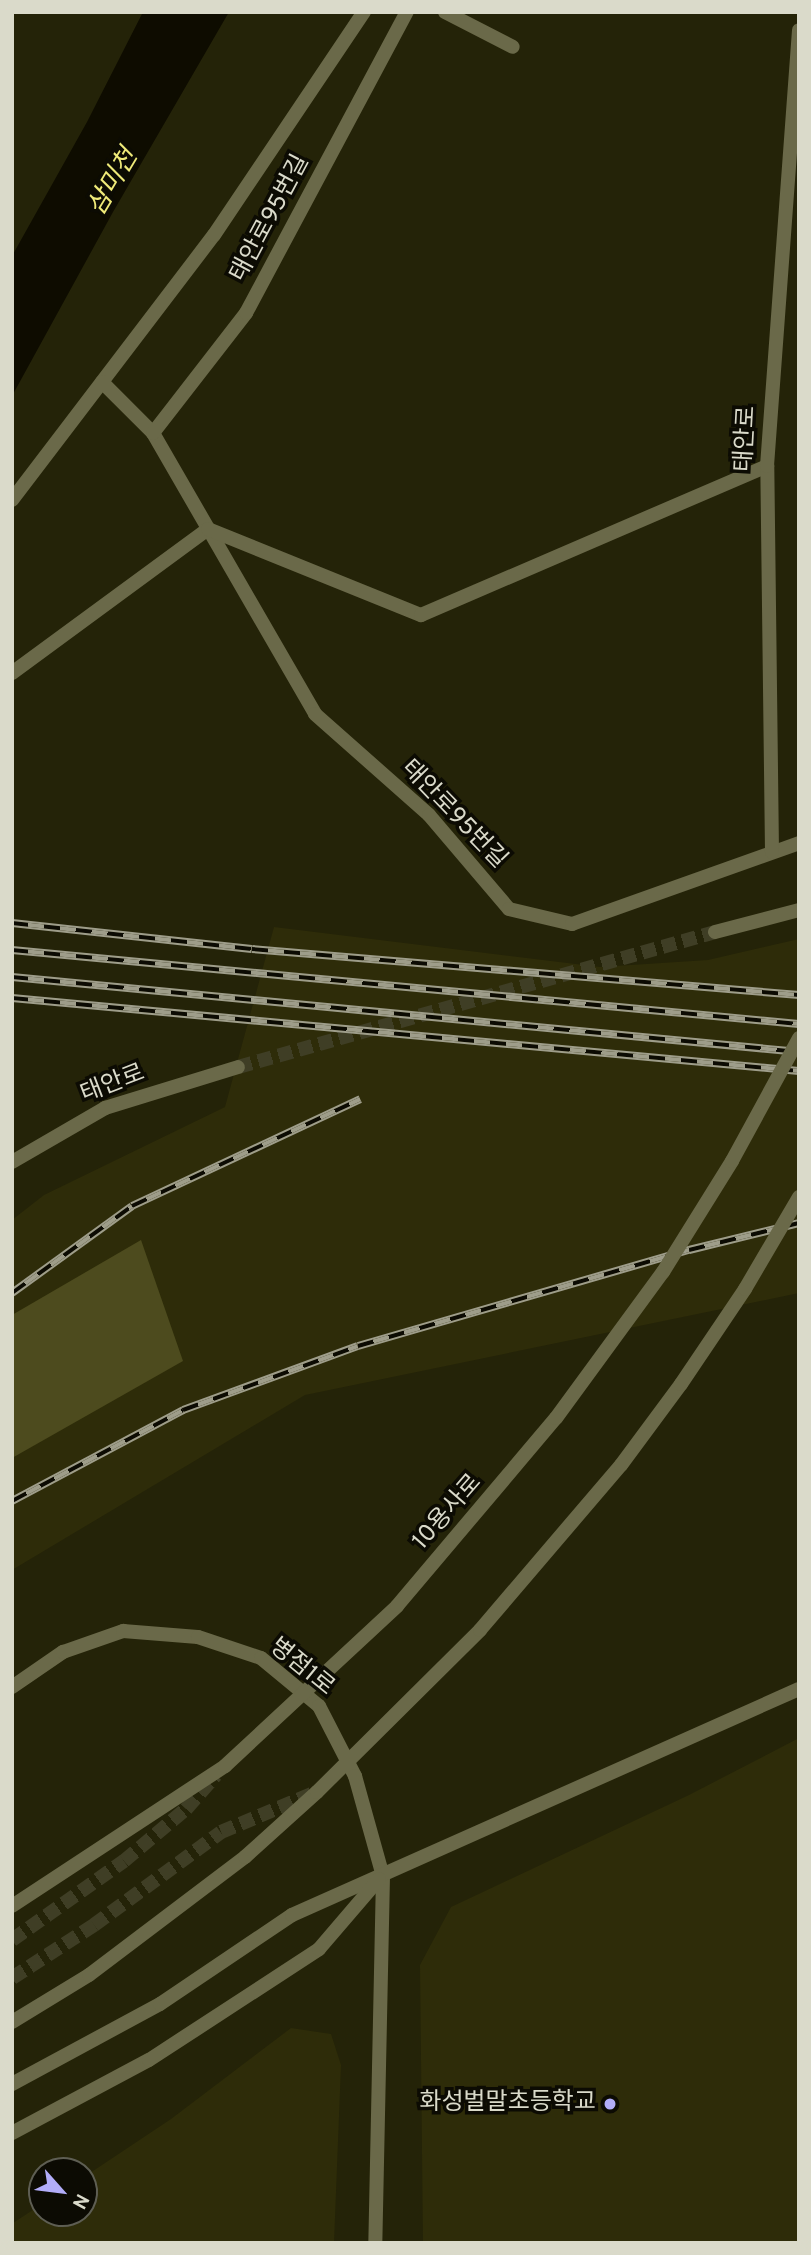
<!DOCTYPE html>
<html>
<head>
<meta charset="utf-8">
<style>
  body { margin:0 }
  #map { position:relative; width:811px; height:2255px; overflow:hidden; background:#242308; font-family:Overpass,"Noto Sans KR",sans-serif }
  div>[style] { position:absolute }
  .built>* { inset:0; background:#2e2c09 }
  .green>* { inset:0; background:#4d4b1e }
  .water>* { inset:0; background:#0e0c00 }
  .tertiary-tunnel>* { height:14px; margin-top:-7px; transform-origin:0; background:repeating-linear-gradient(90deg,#3f3e25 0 14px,transparent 0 21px) }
  .service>* { height:14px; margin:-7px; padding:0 7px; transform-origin:7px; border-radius:7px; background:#6a6949 }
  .minor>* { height:14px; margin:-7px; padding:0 7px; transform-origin:7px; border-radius:7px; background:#6a6949 }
  .tertiary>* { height:14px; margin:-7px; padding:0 7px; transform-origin:7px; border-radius:7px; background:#6a6949 }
  .rail>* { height:8px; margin-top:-4px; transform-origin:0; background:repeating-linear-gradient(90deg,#0c0b03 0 16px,#9e9d8a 0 32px); box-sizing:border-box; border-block:2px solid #9e9d8a }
  .tertiary-bridge>* { height:14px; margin:-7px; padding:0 7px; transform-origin:7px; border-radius:7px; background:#6a6949 }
  .dots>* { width:19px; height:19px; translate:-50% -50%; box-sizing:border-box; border:4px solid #0c0b03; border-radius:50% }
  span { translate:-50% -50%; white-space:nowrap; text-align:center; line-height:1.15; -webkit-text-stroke:7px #0c0b03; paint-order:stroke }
  .street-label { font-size:24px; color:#dadaca }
  .poi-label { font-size:24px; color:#dadaca }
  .right { translate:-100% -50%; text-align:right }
  .water-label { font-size:26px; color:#efea79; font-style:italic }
  .frame { position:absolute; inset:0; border:14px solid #dadaca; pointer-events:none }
  .north { position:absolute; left:28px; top:2157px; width:70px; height:70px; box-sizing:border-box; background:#0c0b03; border:2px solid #5e5e53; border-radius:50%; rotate:118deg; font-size:19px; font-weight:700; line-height:28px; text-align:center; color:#dadaca }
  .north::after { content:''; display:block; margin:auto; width:24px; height:32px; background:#b2adf9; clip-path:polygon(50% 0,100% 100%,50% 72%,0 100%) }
</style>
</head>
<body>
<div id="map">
  <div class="built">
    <i style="clip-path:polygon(274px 927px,600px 967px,708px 960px,799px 939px,799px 1293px,305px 1395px,12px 1570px,12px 1220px,44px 1195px,225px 1107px)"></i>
    <i style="clip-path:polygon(799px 1738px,799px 2243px,423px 2243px,420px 1965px,451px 1907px,689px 1795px)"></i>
    <i style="clip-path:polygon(291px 2028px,331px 2034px,341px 2065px,334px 2243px,12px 2243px,13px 2223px,42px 2204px,42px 2213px,84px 2213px,84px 2177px,171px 2119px)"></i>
  </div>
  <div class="green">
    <i style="clip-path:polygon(141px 1240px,183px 1361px,12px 1458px,12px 1315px)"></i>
  </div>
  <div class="water">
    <i style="clip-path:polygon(143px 12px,229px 12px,113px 212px,12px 396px,12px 256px,87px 122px)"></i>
  </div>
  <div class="tertiary-tunnel">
    <i style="left:238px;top:1067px;width:496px;rotate:-15.8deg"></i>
    <i style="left:12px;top:1940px;width:137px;rotate:-35.2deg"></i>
    <i style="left:124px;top:1861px;width:81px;rotate:-40deg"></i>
    <i style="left:186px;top:1809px;width:45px;rotate:-48.6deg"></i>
    <i style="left:12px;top:1978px;width:98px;rotate:-32.9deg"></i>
    <i style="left:94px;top:1925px;width:157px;rotate:-36.2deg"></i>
    <i style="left:221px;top:1832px;width:101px;rotate:-22.8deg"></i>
  </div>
  <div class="service">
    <i style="left:153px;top:433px;width:324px;rotate:60deg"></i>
    <i style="left:315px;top:714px;width:152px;rotate:41.5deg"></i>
    <i style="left:429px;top:815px;width:123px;rotate:49.6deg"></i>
    <i style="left:509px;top:909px;width:65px;rotate:13.4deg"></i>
    <i style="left:572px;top:924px;width:241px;rotate:-19.6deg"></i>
    <i style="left:12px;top:500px;width:333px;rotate:-52.7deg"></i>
    <i style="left:214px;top:235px;width:269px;rotate:-56.1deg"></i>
  </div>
  <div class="minor">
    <i style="left:445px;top:12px;width:76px;rotate:27.2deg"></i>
    <i style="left:102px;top:382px;width:72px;rotate:45deg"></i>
    <i style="left:153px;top:433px;width:152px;rotate:-52.2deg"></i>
    <i style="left:246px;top:313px;width:341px;rotate:-61.9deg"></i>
    <i style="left:12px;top:673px;width:243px;rotate:-36.3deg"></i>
    <i style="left:208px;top:529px;width:230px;rotate:22deg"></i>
    <i style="left:421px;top:615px;width:377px;rotate:-23.3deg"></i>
    <i style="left:772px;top:852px;width:386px;rotate:-90.7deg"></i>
    <i style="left:767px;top:466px;width:437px;rotate:-85.8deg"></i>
  </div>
  <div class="tertiary">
    <i style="left:715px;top:932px;width:87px;rotate:-14.7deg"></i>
    <i style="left:12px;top:1162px;width:108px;rotate:-30.1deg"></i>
    <i style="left:105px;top:1108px;width:139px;rotate:-17.1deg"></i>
    <i style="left:12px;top:1687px;width:62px;rotate:-34.5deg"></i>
    <i style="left:63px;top:1652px;width:64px;rotate:-19.3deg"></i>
    <i style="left:123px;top:1631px;width:75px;rotate:4.6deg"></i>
    <i style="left:198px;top:1637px;width:66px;rotate:18.4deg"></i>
    <i style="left:261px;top:1658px;width:75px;rotate:39.6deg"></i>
    <i style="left:319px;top:1706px;width:79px;rotate:62.8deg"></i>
    <i style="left:355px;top:1776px;width:104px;rotate:74.4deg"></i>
    <i style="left:383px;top:1876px;width:367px;rotate:91.2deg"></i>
    <i style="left:12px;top:1906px;width:255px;rotate:-33.3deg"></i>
    <i style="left:12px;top:2022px;width:90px;rotate:-31.4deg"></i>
    <i style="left:89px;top:1975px;width:196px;rotate:-37.1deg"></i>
    <i style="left:245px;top:1857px;width:97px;rotate:-42.1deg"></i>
    <i style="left:12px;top:2084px;width:168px;rotate:-28.4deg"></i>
    <i style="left:160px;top:2004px;width:159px;rotate:-34deg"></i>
    <i style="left:292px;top:1915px;width:555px;rotate:-24.03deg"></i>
    <i style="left:12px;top:2133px;width:155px;rotate:-28.1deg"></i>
    <i style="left:149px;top:2060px;width:203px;rotate:-33.1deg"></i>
    <i style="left:319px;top:1949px;width:92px;rotate:-49.4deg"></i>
  </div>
  <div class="rail">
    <i style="left:12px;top:923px;width:241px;rotate:6.2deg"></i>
    <i style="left:252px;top:949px;width:549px;rotate:4.81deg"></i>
    <i style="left:12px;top:950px;width:790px;rotate:5.37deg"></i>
    <i style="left:12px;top:977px;width:791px;rotate:5.44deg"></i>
    <i style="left:12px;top:998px;width:790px;rotate:5.3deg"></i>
    <i style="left:12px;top:1293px;width:148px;rotate:-35.9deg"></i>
    <i style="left:132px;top:1206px;width:252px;rotate:-25.1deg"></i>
    <i style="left:12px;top:1501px;width:194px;rotate:-28deg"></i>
    <i style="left:183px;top:1410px;width:186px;rotate:-20.1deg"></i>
    <i style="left:358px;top:1346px;width:345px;rotate:-16.2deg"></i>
    <i style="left:689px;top:1250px;width:113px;rotate:-13.8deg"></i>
  </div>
  <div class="tertiary-bridge">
    <i style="left:225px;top:1766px;width:235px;rotate:-42.9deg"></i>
    <i style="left:397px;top:1606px;width:246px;rotate:-49.8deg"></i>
    <i style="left:556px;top:1418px;width:181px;rotate:-53.8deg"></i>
    <i style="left:663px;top:1272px;width:131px;rotate:-58.1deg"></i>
    <i style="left:732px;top:1161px;width:140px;rotate:-61.4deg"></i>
    <i style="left:317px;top:1792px;width:230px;rotate:-44.8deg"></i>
    <i style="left:480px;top:1630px;width:217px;rotate:-49.5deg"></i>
    <i style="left:621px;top:1465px;width:101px;rotate:-53.5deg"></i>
    <i style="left:681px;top:1384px;width:115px;rotate:-56deg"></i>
    <i style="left:745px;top:1289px;width:107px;rotate:-59.6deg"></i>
  </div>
  <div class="dots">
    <i style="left:610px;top:2104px;background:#b2adf9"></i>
  </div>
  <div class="street-label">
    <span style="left:271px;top:219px;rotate:-62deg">태안로95번길</span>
    <span style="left:747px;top:439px;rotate:-87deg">태안로</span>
    <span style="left:453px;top:815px;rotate:46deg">태안로95번길</span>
    <span style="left:113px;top:1085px;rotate:-21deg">태안로</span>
    <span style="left:448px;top:1513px;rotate:-49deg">10용사로</span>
    <span style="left:301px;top:1668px;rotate:39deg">병점1로</span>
  </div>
  <div class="poi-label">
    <span class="right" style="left:596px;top:2104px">화성벌말초등학교</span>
  </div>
  <div class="water-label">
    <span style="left:114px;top:183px;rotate:-59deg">삼미천</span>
  </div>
  <div class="frame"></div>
  <div class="north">N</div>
</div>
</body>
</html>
